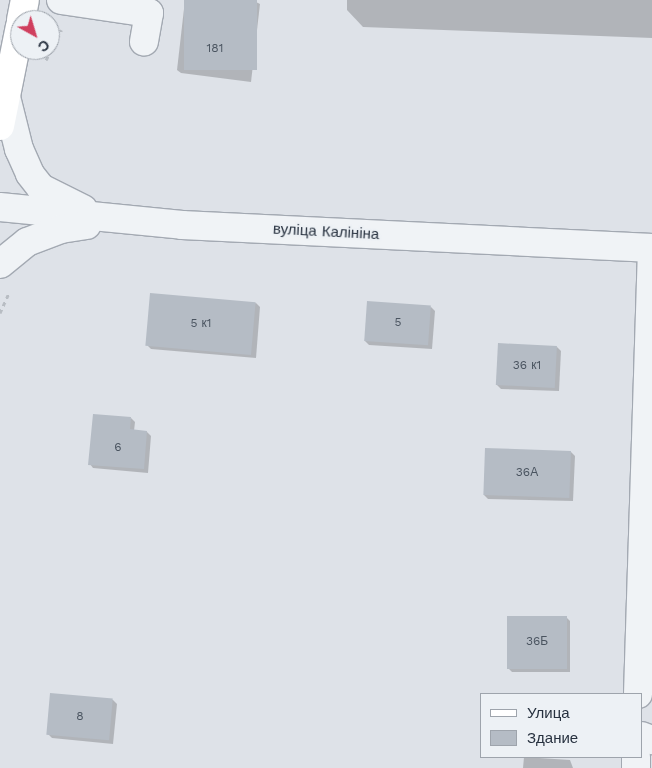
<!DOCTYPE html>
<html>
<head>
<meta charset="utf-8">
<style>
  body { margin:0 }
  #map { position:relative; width:652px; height:768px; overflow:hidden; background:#dee2e8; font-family:"Work Sans",sans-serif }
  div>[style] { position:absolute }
  .shadow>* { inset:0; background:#0003 }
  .building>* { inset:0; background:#b5bcc5; transform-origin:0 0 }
  .path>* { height:3px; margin-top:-1.5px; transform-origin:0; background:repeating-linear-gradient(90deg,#b8bdc3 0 4px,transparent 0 8px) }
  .roads { filter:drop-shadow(1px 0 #a3a9b2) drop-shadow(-1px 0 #a3a9b2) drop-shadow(0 1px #a3a9b2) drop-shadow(0 -1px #a3a9b2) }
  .minor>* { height:28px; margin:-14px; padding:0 14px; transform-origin:14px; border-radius:14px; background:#f0f3f6 }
  .major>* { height:28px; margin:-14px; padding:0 14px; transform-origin:14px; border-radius:14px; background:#fff }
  span { translate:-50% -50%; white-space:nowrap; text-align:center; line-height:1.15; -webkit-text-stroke:4px #edf1f5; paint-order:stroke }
  .number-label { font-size:12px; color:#4a5460 }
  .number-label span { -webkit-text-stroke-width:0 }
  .street-label { font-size:15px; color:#27313f }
  .legend { position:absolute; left:480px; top:693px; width:162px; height:65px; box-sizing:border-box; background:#edf1f5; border:1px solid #9ea4ac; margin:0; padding:6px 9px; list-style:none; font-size:15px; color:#27313f }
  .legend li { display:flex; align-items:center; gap:10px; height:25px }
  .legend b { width:25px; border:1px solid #9ea4ac }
  .north { position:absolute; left:10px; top:10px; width:50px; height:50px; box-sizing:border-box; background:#edf1f5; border:1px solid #9ea4ac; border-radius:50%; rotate:141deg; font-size:14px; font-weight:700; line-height:20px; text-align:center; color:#27313f }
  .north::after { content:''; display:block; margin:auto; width:18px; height:22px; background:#d03f5e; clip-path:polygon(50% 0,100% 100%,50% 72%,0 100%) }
</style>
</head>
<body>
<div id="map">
  <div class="shadow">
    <i style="clip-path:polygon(185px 0,252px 0,260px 4px,251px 82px,181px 73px,177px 70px)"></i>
    <i style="clip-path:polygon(347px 0,652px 0,652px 38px,363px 27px,347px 10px)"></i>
    <i style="clip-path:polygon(256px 303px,260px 307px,256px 358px,151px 349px,148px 346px)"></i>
    <i style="clip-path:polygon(431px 307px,435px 311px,432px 349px,369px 345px,365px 341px)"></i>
    <i style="clip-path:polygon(557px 347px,561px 351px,559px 391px,501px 389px,497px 385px)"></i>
    <i style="clip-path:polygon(131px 418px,135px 422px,134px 431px,147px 432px,151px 436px,148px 473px,93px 468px,90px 464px)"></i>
    <i style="clip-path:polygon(571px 452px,575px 456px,573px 501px,488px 499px,484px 495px)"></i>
    <i style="clip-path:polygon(566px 617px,570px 621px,570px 672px,512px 672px,508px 668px)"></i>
    <i style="clip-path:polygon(51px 695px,113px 700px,117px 704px,113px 744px,52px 738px,48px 734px)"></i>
    <i style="clip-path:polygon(524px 757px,570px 760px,573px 768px,523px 768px)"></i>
  </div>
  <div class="building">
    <i style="left:184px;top:0;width:73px;height:70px"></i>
    <i style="left:150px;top:293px;width:106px;height:53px;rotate:5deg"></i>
    <i style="left:367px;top:301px;width:64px;height:40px;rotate:4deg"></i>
    <i style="left:498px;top:343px;width:59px;height:42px;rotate:3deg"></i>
    <i style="clip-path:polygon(93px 414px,131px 417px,130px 429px,147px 431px,144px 469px,88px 465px)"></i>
    <i style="left:485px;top:448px;width:86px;height:47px;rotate:2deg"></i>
    <i style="left:507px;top:616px;width:60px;height:53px"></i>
    <i style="left:50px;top:693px;width:63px;height:42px;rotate:5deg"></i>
  </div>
  <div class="path">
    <i style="left:46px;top:60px;width:34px;rotate:-63deg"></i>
    <i style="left:0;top:313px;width:22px;rotate:-66deg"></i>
  </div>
  <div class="roads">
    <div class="minor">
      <i style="left:61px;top:0;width:89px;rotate:8.4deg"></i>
      <i style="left:149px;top:13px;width:29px;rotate:100deg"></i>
      <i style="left:6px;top:97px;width:54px;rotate:76deg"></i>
      <i style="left:19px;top:149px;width:27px;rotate:66deg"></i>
      <i style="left:30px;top:174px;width:18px;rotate:52deg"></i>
      <i style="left:41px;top:188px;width:47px;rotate:26.6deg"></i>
      <i style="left:0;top:207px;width:183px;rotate:5.6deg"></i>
      <i style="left:182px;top:225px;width:471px;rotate:2.8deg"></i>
      <i style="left:0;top:264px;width:35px;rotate:-39deg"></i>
      <i style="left:27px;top:242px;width:36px;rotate:-21deg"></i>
      <i style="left:61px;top:229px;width:26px;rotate:-9deg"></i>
      <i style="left:638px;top:694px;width:438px;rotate:-88.2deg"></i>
      <i style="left:641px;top:736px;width:12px;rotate:20deg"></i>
      <i style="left:636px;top:768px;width:11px;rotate:-90deg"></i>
    </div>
    <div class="major">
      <i style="left:21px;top:20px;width:20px;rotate:-79deg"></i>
      <i style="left:0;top:126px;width:102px;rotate:-78.7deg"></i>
    </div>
  </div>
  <div class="number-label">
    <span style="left:215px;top:49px">181</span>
    <span style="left:398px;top:323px">5</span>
    <span style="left:201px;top:324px">5 к1</span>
    <span style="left:527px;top:366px">36 к1</span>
    <span style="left:118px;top:448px">6</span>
    <span style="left:527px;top:473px">36А</span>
    <span style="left:537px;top:642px">36Б</span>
    <span style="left:80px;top:717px">8</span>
  </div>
  <div class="street-label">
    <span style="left:326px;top:232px;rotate:3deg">вуліца Калініна</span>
  </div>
  <ul class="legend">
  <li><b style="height:6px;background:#fff"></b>Улица</li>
  <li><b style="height:14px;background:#b5bcc5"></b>Здание</li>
  </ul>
  <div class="north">С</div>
</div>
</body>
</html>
